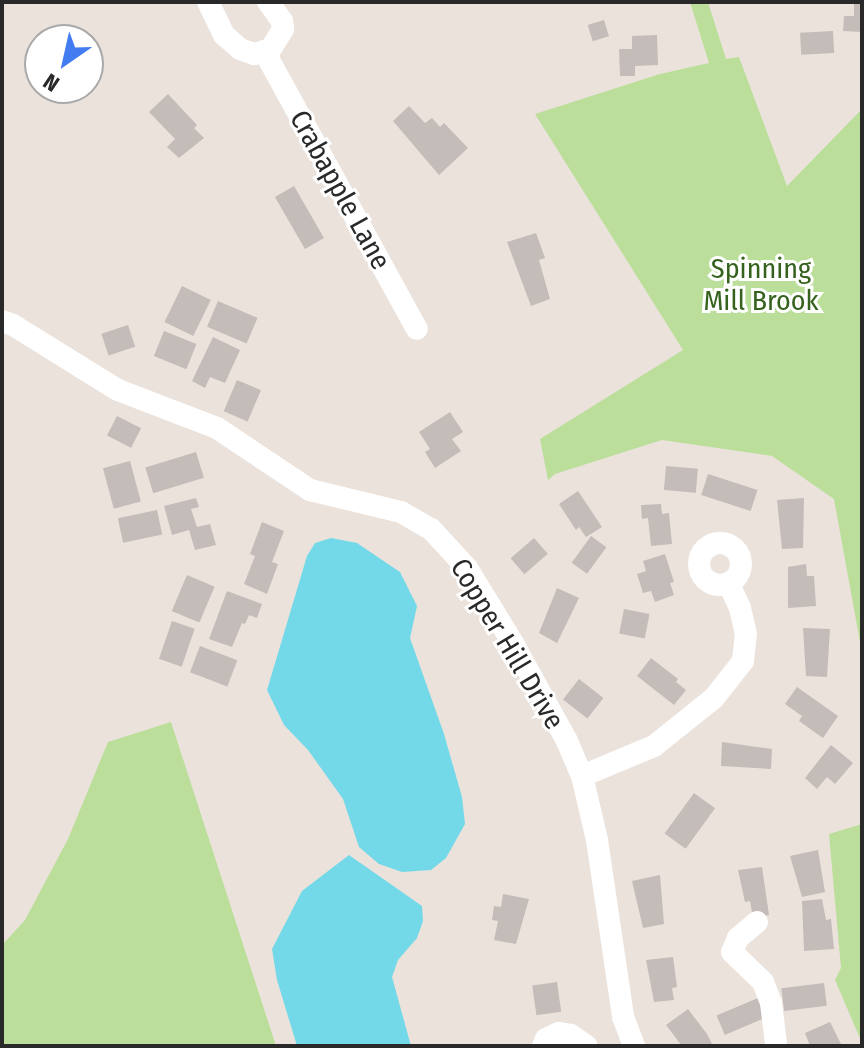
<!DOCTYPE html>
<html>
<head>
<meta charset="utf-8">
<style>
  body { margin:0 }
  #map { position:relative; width:864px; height:1048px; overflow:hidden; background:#ebe2dc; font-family:"Fira Sans Condensed",sans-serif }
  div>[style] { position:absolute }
  .green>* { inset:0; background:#bbdf9a }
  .water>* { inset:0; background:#73d9e8 }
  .building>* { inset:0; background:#c3bcb8; transform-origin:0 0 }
  .minor>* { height:22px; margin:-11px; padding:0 11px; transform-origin:11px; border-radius:11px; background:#fff }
  .minor>.ring { margin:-11px; padding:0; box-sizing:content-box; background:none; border:22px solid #fff; border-radius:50% }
  span { translate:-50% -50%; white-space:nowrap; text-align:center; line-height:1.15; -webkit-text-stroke:6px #fff; paint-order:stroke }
  .street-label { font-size:28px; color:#292929 }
  .park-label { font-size:28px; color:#35621d }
  .frame { position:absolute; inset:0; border:4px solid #292929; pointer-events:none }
  .north { position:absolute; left:24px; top:24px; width:80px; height:80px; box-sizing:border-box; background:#fff; border:2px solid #a9a9a9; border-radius:50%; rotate:214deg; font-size:22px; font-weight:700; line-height:32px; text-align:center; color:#292929 }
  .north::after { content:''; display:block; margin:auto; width:28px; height:36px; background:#437bf0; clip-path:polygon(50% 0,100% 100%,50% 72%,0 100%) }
</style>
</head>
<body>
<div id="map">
  <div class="green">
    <i style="clip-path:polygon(690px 2px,708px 2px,726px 59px,739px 57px,787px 186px,862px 109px,862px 653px,834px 499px,772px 456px,662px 440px,555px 474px,548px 480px,540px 439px,683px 350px,535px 114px,660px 74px,709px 63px)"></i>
    <i style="clip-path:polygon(171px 722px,276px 1046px,2px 1046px,2px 945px,25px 920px,68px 839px,108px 742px)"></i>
    <i style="clip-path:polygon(862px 824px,862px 1043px,835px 980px,841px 968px,829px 834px)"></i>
  </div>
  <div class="water">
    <i style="clip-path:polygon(331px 538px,357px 543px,400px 572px,417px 606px,410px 638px,444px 734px,462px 797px,465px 824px,446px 858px,431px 870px,402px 872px,379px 864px,359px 847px,343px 799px,308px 750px,284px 725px,267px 690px,307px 556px,315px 543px)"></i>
    <i style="clip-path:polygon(349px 855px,422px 906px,423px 921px,417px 938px,398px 960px,392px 977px,411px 1046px,297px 1046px,277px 980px,272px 949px,302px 891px)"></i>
  </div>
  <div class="building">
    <i style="clip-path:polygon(854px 2px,862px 2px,862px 32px,843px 31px,844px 16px,854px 16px)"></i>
    <i style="left:604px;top:20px;width:17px;height:17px;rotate:73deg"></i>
    <i style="left:833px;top:31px;width:22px;height:33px;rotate:87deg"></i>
    <i style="clip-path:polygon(657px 35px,658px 65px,635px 66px,635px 76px,620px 76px,619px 49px,632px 49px,632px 36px)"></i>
    <i style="clip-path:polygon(168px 94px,197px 125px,194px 128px,204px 138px,179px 158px,167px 147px,175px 139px,149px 112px)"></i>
    <i style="clip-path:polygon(409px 106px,425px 123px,432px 118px,440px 127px,444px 123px,468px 148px,439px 175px,393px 121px)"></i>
    <i style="left:294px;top:186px;width:60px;height:22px;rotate:60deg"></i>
    <i style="clip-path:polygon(536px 233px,545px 258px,539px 260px,550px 299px,531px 306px,507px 242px)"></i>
    <i style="left:182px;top:286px;width:32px;height:40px;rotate:26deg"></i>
    <i style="left:218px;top:301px;width:43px;height:28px;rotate:23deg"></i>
    <i style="left:128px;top:325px;width:23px;height:28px;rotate:72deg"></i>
    <i style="left:164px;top:331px;width:35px;height:27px;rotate:22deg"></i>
    <i style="clip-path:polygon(213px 337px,240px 350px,225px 383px,210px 377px,205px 388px,192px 381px)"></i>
    <i style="left:237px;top:380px;width:26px;height:34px;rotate:23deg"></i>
    <i style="clip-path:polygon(450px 412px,463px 432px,452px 439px,461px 451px,435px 468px,425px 452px,430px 449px,419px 432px)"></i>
    <i style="left:117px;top:416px;width:27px;height:22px;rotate:27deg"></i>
    <i style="left:196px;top:452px;width:27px;height:53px;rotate:73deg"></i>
    <i style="left:130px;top:461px;width:42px;height:28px;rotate:75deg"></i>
    <i style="left:666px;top:466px;width:32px;height:24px;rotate:5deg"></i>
    <i style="left:708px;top:474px;width:52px;height:22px;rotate:18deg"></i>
    <i style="clip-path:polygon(578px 491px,602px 527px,586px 537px,579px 527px,576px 530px,559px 504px)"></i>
    <i style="clip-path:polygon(196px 498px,199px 507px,191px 509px,197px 527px,210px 524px,216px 545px,195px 550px,189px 530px,172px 535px,164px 506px)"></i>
    <i style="clip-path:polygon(804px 498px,803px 548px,782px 549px,777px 500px)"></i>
    <i style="clip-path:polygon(661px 504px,662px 514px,669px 513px,672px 544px,651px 546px,648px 518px,642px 519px,641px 505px)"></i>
    <i style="left:157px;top:510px;width:25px;height:40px;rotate:78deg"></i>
    <i style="clip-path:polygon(262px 522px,284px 531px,272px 562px,278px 564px,267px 594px,244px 584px,255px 556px,250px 554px)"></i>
    <i style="left:591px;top:536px;width:19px;height:33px;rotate:36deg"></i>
    <i style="left:534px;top:538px;width:21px;height:31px;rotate:49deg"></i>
    <i style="clip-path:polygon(665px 554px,674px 582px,670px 583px,674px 595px,655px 602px,651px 591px,643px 593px,637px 574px,646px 571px,643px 561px)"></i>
    <i style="clip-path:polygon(806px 564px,807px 576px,814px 576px,816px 606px,788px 608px,788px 567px)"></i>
    <i style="left:187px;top:575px;width:30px;height:39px;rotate:23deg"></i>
    <i style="clip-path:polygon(557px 588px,579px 598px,557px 643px,539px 633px)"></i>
    <i style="clip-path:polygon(227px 591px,262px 604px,257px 618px,249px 615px,245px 624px,242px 623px,232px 647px,209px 639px)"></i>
    <i style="left:624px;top:609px;width:26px;height:25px;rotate:11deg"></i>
    <i style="left:172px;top:621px;width:24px;height:40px;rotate:19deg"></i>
    <i style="clip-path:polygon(803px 628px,830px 629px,827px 677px,806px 676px)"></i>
    <i style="left:200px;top:646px;width:40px;height:28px;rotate:21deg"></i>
    <i style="clip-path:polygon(651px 658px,678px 679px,676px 682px,686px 690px,674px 705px,637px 676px)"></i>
    <i style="left:579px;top:679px;width:31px;height:26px;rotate:38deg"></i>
    <i style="clip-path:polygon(797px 687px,838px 716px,823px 738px,799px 721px,802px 716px,785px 704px)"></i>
    <i style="clip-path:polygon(722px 742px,772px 749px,771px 769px,721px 766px)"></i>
    <i style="clip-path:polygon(831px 745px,853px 763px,835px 784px,827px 777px,817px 789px,805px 778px)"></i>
    <i style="left:694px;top:793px;width:26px;height:50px;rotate:36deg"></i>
    <i style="clip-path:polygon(818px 850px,825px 892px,802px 897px,790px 856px)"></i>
    <i style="clip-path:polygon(762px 867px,769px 915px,753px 918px,750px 901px,745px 902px,738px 870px)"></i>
    <i style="clip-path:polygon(660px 875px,664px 924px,643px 928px,632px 881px)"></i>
    <i style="clip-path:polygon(503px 894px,529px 899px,516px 944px,494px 940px,498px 921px,492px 920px,494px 906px,501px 907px)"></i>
    <i style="clip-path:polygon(822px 899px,826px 920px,831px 919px,834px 949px,804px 951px,802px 901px)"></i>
    <i style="clip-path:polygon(673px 957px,677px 987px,672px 988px,674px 1000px,654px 1002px,646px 960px)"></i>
    <i style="left:557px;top:982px;width:30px;height:25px;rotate:82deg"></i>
    <i style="left:824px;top:983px;width:23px;height:43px;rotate:83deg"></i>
    <i style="left:758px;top:998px;width:21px;height:45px;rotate:67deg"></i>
    <i style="clip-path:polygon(688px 1009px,707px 1034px,713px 1046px,682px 1046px,666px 1025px)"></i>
    <i style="clip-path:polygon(830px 1022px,842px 1046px,810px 1046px,805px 1033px)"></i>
  </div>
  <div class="minor">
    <i style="left:208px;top:2px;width:37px;rotate:64deg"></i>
    <i style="left:224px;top:35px;width:21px;rotate:41deg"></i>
    <i style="left:240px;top:49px;width:15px;rotate:20deg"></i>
    <i style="left:254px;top:54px;width:16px;rotate:-14deg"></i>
    <i style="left:270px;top:50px;width:25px;rotate:-58deg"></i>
    <i style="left:283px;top:29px;width:8px;rotate:-97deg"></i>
    <i style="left:282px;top:21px;width:24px;rotate:-126deg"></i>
    <i style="left:264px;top:51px;width:317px;rotate:61.2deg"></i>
    <i style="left:2px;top:321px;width:12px;rotate:20deg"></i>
    <i style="left:13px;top:325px;width:123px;rotate:31.8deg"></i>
    <i style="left:118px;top:390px;width:106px;rotate:21deg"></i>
    <i style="left:217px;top:428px;width:112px;rotate:33.7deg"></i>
    <i style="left:310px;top:490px;width:94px;rotate:13.6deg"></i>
    <i style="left:401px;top:512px;width:34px;rotate:30deg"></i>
    <i style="left:431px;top:529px;width:53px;rotate:47.3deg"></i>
    <i style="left:467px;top:568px;width:90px;rotate:58.6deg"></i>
    <i style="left:514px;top:645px;width:110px;rotate:61.1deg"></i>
    <i style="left:567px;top:741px;width:38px;rotate:67deg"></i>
    <i style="left:582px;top:776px;width:66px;rotate:76.8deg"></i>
    <i style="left:597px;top:840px;width:179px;rotate:81.6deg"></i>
    <i style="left:623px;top:1017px;width:31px;rotate:69deg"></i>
    <i class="ring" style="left:699px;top:543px;width:20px;height:20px"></i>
    <i style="left:582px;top:776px;width:78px;rotate:-22.6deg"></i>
    <i style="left:654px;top:746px;width:77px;rotate:-38.7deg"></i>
    <i style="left:714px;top:698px;width:47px;rotate:-51.9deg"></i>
    <i style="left:743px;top:661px;width:27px;rotate:-84deg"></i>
    <i style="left:746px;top:634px;width:27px;rotate:-103deg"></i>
    <i style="left:740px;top:608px;width:26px;rotate:-115deg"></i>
    <i style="left:757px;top:922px;width:25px;rotate:140deg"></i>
    <i style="left:738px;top:938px;width:15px;rotate:113deg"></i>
    <i style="left:732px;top:952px;width:43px;rotate:44.1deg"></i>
    <i style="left:763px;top:982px;width:22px;rotate:69deg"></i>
    <i style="left:771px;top:1003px;width:40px;rotate:82.9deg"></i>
    <i style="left:543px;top:1046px;width:8px;rotate:-67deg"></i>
    <i style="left:546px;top:1039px;width:14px;rotate:-25deg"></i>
    <i style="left:559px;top:1033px;width:12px;rotate:9deg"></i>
    <i style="left:571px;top:1035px;width:19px;rotate:35deg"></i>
  </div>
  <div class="street-label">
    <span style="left:340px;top:190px;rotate:61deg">Crabapple Lane</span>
    <span style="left:507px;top:644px;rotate:59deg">Copper Hill Drive</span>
  </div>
  <div class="park-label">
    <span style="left:761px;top:285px">Spinning<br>Mill Brook</span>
  </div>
  <div class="frame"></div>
  <div class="north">N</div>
</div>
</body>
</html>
